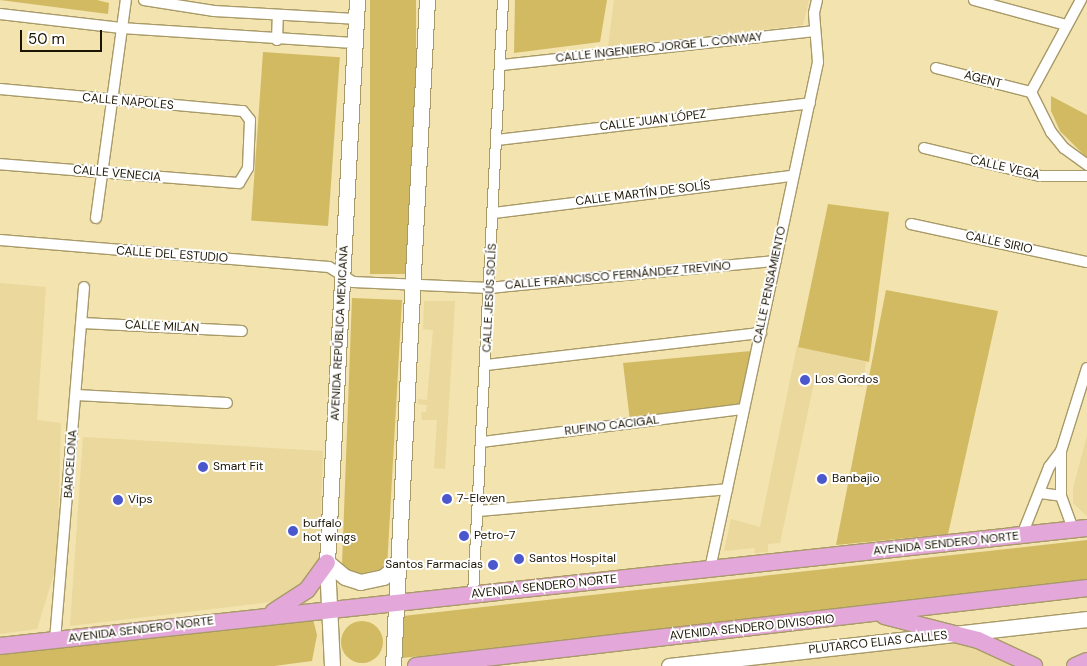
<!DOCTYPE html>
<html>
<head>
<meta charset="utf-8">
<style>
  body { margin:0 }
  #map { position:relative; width:1087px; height:666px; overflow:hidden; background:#f2e3af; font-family:"DM Sans",sans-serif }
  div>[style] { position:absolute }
  .built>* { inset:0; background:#ead89c }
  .green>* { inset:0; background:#d2ba62; transform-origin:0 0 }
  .round { border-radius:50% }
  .roads { filter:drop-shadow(1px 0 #a89a68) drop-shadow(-1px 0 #a89a68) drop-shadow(0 1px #a89a68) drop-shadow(0 -1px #a89a68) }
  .street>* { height:10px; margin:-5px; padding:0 5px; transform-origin:5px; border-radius:5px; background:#fff }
  .secondary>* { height:15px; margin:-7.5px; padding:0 7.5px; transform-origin:7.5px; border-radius:7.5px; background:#fff }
  .primary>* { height:16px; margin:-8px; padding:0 8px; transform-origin:8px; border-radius:8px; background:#e3a7d9 }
  .dots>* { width:14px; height:14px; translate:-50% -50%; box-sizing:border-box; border:2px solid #fff; border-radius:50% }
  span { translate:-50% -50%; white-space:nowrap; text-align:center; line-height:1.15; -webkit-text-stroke:4px #fff; paint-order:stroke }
  .street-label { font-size:12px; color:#1b1503 }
  .poi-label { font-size:12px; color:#1b1503 }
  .left { translate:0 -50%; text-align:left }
  .right { translate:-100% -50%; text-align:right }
  .scale { position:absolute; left:20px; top:30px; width:82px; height:22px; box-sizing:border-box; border:2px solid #1b1503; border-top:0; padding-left:6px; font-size:15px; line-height:18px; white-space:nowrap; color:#1b1503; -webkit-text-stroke:4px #fff; paint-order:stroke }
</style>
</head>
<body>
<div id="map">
  <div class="built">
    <i style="clip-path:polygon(614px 0,809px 0,803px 25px,608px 47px)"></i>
    <i style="clip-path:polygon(0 283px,46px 287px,37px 420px,61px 423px,57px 564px,37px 629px,0 634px)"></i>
    <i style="clip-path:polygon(424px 301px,455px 301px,445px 469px,434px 468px,437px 420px,422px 420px,421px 412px,426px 412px,427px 405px,418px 404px,418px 399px,427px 400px,433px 330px,423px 329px)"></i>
    <i style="clip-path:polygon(797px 346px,866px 362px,862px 387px,815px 378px,780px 543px,768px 544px,768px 552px,754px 553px,755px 548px,724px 551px,731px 519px,760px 527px)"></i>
    <i style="clip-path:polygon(1087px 435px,1087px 516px,1073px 503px,1073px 489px)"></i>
    <i style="clip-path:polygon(83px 437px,323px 451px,319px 564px,313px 576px,287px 600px,70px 626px)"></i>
    <i style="clip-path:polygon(966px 642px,1005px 659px,1013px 666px,733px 666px)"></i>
  </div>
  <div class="green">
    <i style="clip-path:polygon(0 0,97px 0,109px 3px,108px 14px)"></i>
    <i style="left:370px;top:0;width:46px;height:274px"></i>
    <i style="clip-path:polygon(515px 0,607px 0,600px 42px,514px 53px)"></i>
    <i style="left:263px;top:52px;width:77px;height:169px;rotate:4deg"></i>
    <i style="clip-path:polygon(1051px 96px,1087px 115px,1087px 158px,1060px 131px,1051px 111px)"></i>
    <i style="clip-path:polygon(828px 204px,889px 212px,869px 362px,798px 347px)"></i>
    <i style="clip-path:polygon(886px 290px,998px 311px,948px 534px,836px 545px)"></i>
    <i style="clip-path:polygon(352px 298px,402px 300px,387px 568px,356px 577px,342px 565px)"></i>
    <i style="clip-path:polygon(751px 351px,738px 410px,630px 421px,623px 363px)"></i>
    <i style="clip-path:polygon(1087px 540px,1087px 581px,813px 616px,402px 658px,403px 616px)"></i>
    <i style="clip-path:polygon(313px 619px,317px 635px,312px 661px,274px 666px,0 666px,0 655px)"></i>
    <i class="round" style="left:341px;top:621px;width:42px;height:42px"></i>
  </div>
  <div class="roads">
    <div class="street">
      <i style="left:144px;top:0;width:71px;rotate:8.9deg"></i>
      <i style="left:214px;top:11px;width:141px;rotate:3.2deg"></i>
      <i style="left:974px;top:0;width:95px;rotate:15.2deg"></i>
      <i style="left:0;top:14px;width:122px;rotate:6.6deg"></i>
      <i style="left:121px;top:28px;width:233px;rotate:3.7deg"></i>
      <i style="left:277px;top:40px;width:24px;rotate:-88deg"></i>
      <i style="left:502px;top:65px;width:315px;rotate:-6.2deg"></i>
      <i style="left:936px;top:68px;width:98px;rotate:14.2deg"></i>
      <i style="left:0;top:89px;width:244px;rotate:5.2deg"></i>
      <i style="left:243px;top:111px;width:11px;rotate:52deg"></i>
      <i style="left:250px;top:120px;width:48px;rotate:92.4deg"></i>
      <i style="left:248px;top:168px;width:17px;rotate:121deg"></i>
      <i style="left:239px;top:183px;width:240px;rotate:-175.5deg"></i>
      <i style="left:1031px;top:92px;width:105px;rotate:-61.5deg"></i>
      <i style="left:1031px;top:92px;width:45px;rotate:63.4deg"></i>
      <i style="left:1051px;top:132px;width:21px;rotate:51deg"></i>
      <i style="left:1064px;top:148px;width:29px;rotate:36deg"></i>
      <i style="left:497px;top:140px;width:315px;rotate:-6.7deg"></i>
      <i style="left:924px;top:148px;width:119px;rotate:13.6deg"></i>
      <i style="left:1040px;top:176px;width:47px"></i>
      <i style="left:494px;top:213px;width:301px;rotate:-7.1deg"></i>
      <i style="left:96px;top:218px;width:220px;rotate:-82.2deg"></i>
      <i style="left:911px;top:224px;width:180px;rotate:12.2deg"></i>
      <i style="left:0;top:240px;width:330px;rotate:4.7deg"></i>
      <i style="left:329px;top:267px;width:28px;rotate:32deg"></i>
      <i style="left:353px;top:282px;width:136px;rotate:2.5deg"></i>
      <i style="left:489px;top:288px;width:288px;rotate:-5.4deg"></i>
      <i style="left:82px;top:323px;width:160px;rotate:2.9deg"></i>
      <i style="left:487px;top:365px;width:276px;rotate:-6.7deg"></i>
      <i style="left:76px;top:395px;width:151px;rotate:3deg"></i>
      <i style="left:482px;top:442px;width:263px;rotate:-7.2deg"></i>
      <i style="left:1061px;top:451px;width:45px;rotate:90deg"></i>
      <i style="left:1061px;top:496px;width:35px;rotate:70deg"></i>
      <i style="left:1040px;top:493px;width:21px;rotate:8deg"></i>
      <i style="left:478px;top:511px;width:250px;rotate:-5deg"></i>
      <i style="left:1022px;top:535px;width:73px;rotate:-68.3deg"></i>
      <i style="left:1049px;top:467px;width:20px;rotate:-53deg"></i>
      <i style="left:1061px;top:451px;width:87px;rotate:-72.6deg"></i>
      <i style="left:710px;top:569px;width:518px;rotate:-77.97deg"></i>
      <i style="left:818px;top:62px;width:49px;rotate:-94.7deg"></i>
      <i style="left:814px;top:13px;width:13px;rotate:-77deg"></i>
      <i style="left:473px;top:595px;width:596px;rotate:-87.11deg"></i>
      <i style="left:55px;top:640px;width:354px;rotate:-85.3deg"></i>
    </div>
    <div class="secondary">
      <i style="left:327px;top:562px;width:23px;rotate:40deg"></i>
      <i style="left:345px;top:577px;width:16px;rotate:18deg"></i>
      <i style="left:360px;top:582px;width:24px;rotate:-12deg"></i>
      <i style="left:383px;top:577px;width:19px;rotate:-39deg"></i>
      <i style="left:332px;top:666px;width:104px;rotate:-92.8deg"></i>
      <i style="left:327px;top:562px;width:563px;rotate:-86.94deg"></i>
      <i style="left:393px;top:666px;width:667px;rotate:-87.08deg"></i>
      <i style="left:669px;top:666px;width:421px;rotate:-6.4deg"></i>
    </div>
    <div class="primary">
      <i style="left:273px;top:612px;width:40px;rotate:-32.9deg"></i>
      <i style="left:307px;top:590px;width:34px;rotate:-54deg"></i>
      <i style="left:884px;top:616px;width:97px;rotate:14.3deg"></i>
      <i style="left:978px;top:640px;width:62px;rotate:24.9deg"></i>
      <i style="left:0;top:646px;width:1093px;rotate:-6.2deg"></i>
      <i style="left:416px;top:666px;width:676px;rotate:-6.63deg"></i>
      <i style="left:1075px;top:666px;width:13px;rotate:-23deg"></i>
    </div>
  </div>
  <div class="dots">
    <i style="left:805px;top:380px;background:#4b57cc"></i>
    <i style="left:203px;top:467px;background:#4b57cc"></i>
    <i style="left:822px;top:479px;background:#4b57cc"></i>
    <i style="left:447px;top:499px;background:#4b57cc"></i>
    <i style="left:118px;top:500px;background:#4b57cc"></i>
    <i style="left:293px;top:531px;background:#4b57cc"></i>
    <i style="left:464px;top:536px;background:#4b57cc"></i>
    <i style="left:519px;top:559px;background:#4b57cc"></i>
    <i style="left:493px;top:565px;background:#4b57cc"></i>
  </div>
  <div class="street-label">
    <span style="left:659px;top:48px;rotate:-6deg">CALLE INGENIERO JORGE L. CONWAY</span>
    <span style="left:983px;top:80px;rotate:14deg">AGENT</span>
    <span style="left:128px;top:102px;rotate:5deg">CALLE NAPOLES</span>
    <span style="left:653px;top:121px;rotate:-7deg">CALLE JUAN LÓPEZ</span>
    <span style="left:1005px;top:168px;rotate:13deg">CALLE VEGA</span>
    <span style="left:117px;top:174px;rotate:5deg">CALLE VENECIA</span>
    <span style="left:643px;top:194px;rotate:-7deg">CALLE MARTÍN DE SOLÍS</span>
    <span style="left:999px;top:243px;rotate:12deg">CALLE SIRIO</span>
    <span style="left:172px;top:255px;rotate:4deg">CALLE DEL ESTUDIO</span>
    <span style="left:618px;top:276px;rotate:-5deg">CALLE FRANCISCO FERNÁNDEZ TREVIÑO</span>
    <span style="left:770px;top:285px;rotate:-78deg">CALLE PENSAMIENTO</span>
    <span style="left:490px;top:298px;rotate:-87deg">CALLE JESÚS SOLÍS</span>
    <span style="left:162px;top:327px;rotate:3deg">CALLE MILAN</span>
    <span style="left:340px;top:333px;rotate:-87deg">AVENIDA REPÚBLICA MEXICANA</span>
    <span style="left:612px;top:426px;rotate:-7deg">RUFINO CACIGAL</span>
    <span style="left:71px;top:464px;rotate:-86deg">BARCELONA</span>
    <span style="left:946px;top:544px;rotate:-6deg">AVENIDA SENDERO NORTE</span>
    <span style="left:544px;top:587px;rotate:-6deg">AVENIDA SENDERO NORTE</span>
    <span style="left:752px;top:628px;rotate:-6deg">AVENIDA SENDERO DIVISORIO</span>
    <span style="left:141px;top:630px;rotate:-7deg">AVENIDA SENDERO NORTE</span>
    <span style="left:878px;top:643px;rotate:-6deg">PLUTARCO ELIAS CALLES</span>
  </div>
  <div class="poi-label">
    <span class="left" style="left:815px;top:380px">Los Gordos</span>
    <span class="left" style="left:213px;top:467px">Smart Fit</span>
    <span class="left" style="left:832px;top:479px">Banbajio</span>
    <span class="left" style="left:457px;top:499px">7-Eleven</span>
    <span class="left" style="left:128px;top:500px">Vips</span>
    <span class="left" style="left:303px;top:531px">buffalo<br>hot wings</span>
    <span class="left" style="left:474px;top:536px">Petro-7</span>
    <span class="left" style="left:529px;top:559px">Santos Hospital</span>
    <span class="right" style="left:483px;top:565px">Santos Farmacias</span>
  </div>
  <div class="scale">50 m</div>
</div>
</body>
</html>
